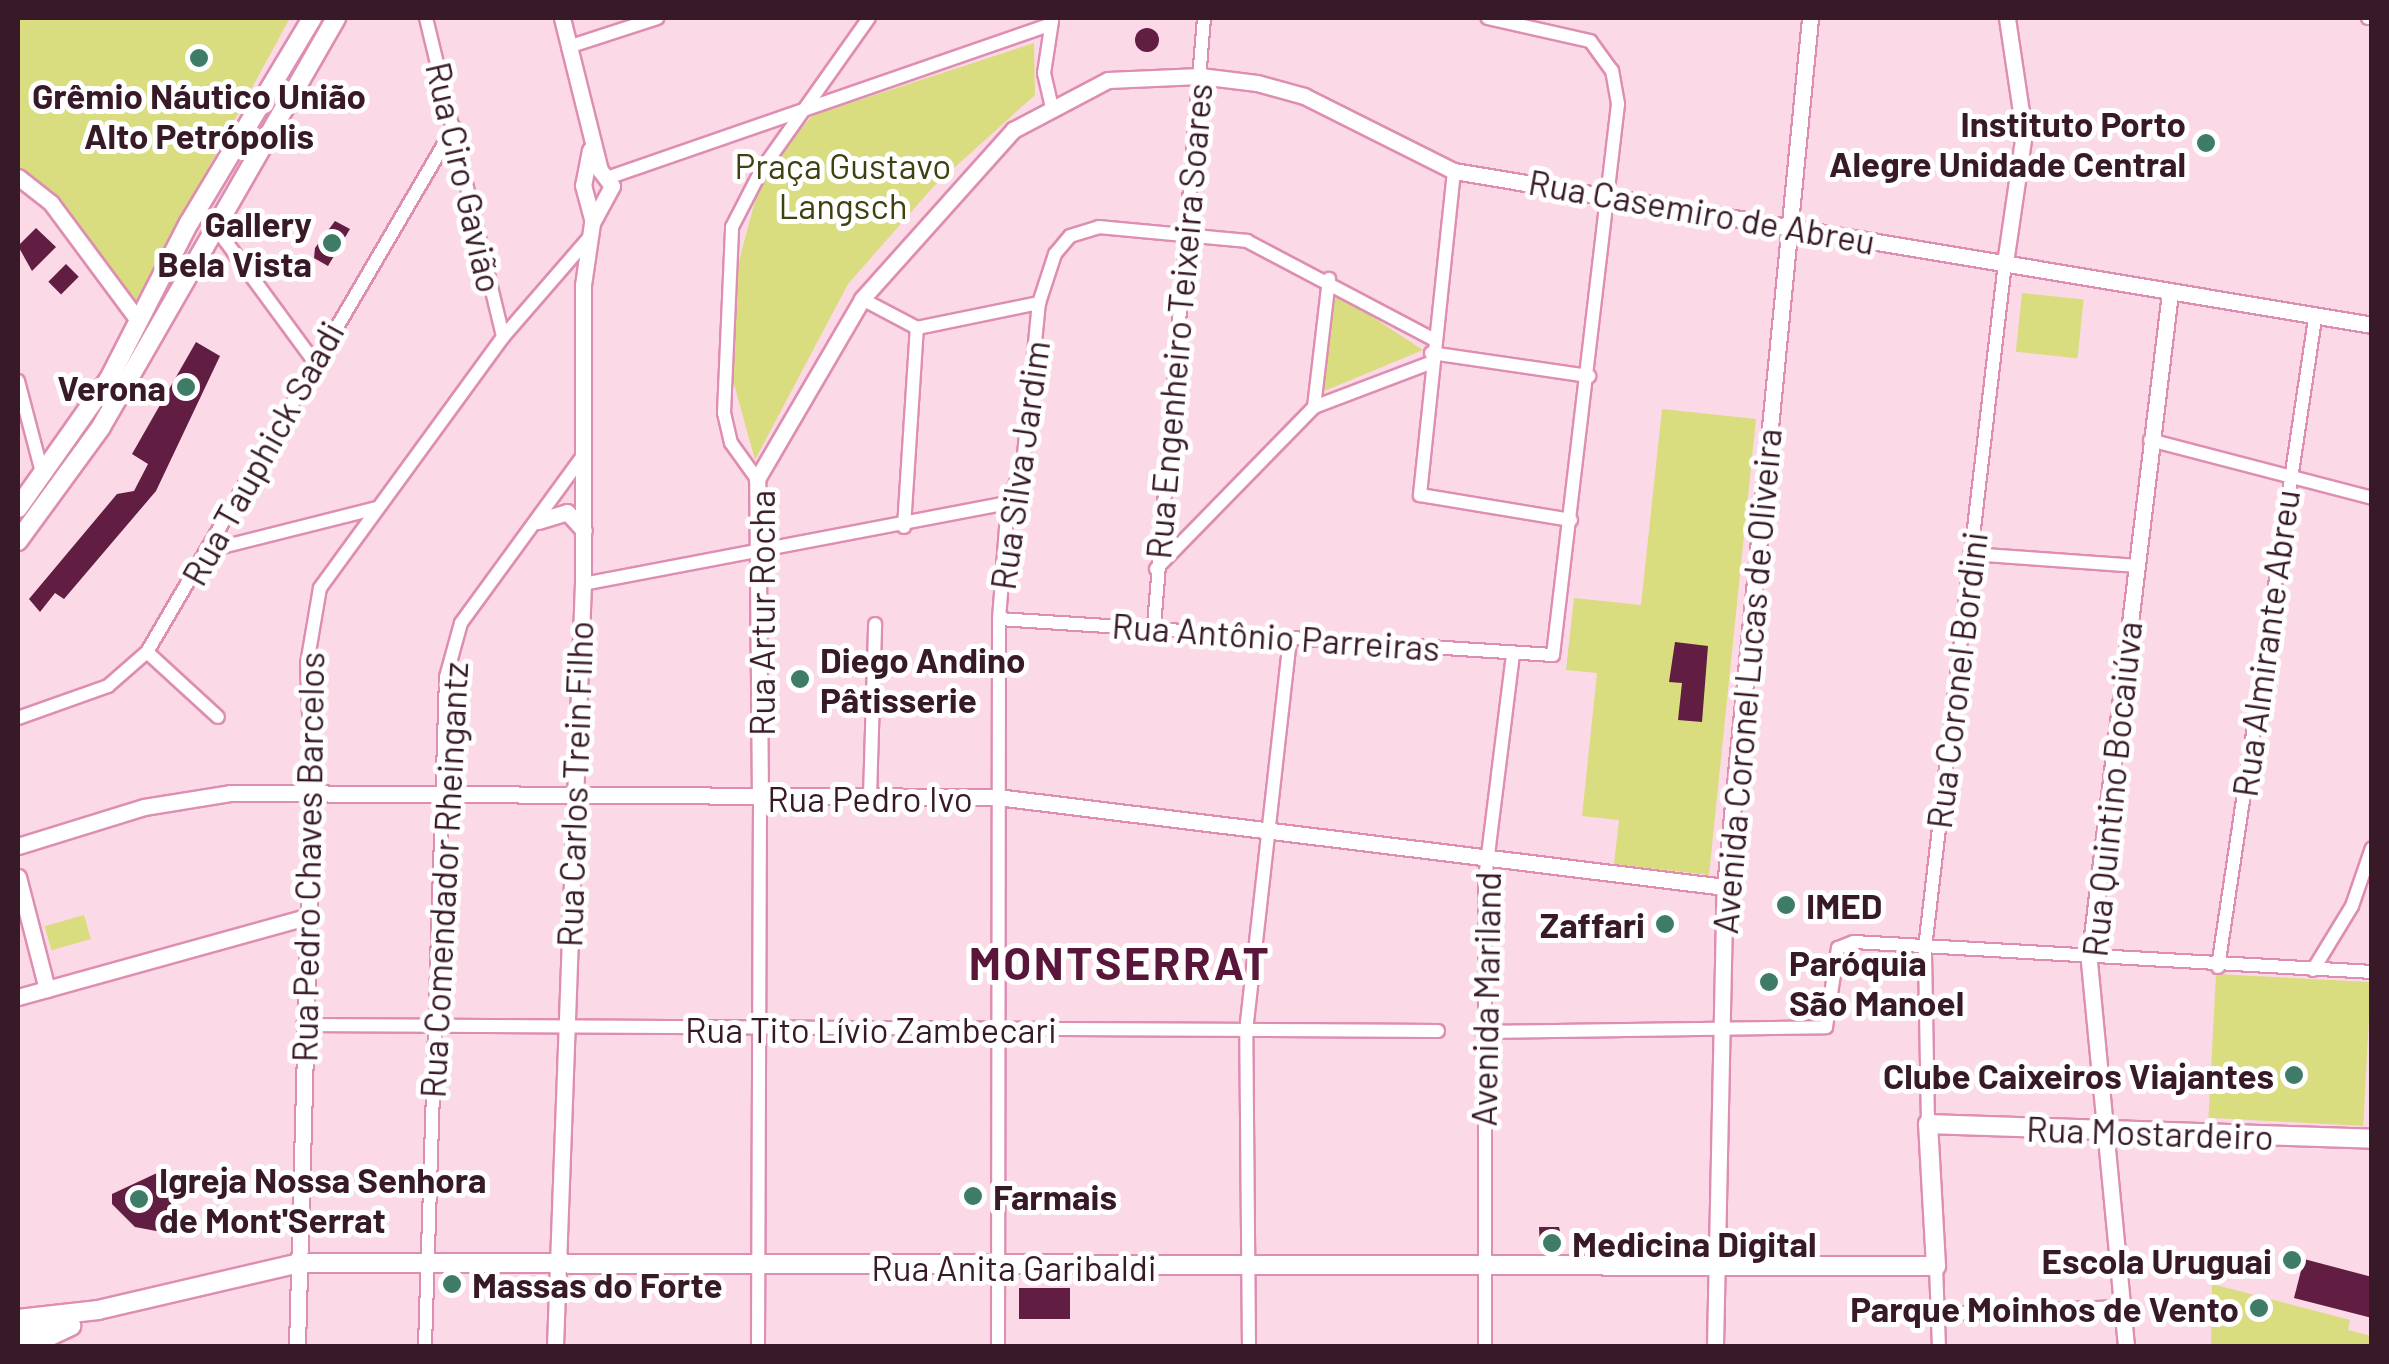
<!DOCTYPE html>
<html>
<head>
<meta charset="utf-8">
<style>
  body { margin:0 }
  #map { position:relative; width:2389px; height:1364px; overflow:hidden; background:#fcd9e7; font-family:Barlow,sans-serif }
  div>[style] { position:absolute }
  .green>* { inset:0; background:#d9dd7f; transform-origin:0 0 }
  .building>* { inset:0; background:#611d42; transform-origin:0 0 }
  .round { border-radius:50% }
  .roads { filter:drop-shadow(2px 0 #de8eb2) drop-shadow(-2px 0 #de8eb2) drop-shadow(0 2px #de8eb2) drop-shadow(0 -2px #de8eb2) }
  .minor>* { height:12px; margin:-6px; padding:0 6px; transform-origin:6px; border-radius:6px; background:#fff }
  .tertiary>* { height:15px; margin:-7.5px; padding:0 7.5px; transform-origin:7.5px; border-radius:7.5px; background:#fff }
  .secondary>* { height:18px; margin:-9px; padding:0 9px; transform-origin:9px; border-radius:9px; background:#fff }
  .dots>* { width:28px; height:28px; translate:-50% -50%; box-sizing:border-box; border:5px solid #fff; border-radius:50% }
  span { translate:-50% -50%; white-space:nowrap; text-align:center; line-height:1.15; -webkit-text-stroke:10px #fff; paint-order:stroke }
  .poi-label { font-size:35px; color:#381928; font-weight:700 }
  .right { translate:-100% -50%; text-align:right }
  .left { translate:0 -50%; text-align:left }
  .park-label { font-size:35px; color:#404110 }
  .street-label { font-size:35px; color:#381928 }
  .district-label { font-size:45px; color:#59153a; font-weight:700; letter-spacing:2.5px }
  .frame { position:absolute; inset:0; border:20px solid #381928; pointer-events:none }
</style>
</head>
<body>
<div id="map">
  <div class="green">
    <i style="clip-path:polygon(18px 18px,290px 18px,132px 308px,18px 173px)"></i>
    <i style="clip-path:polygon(1034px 43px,1035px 95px,934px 186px,848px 284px,755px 460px,729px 366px,735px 276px,763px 171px,813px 115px)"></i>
    <i style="clip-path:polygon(1336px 293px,1423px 350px,1322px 392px)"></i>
    <i style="left:2022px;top:293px;width:62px;height:59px;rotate:6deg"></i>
    <i style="clip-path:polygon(1662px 409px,1756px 419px,1709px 875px,1614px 864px,1619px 820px,1582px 816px,1597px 673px,1566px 670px,1574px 598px,1641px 605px)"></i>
    <i style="left:84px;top:915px;width:25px;height:41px;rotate:74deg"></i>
    <i style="left:2216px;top:974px;width:155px;height:144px;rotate:3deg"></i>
    <i style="clip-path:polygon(2212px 1284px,2350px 1320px,2348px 1330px,2371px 1336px,2371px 1346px,2211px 1346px)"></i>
  </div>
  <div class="building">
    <i class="round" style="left:1135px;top:28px;width:24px;height:24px"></i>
    <i style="clip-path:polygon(335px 221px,350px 229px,328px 266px,314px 258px,315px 248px)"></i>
    <i style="clip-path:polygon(36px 228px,56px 247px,32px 271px,18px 246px)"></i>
    <i style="left:66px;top:264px;width:18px;height:25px;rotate:45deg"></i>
    <i style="clip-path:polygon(196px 342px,220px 356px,156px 491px,64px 599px,55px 593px,40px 612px,29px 599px,117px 494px,134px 491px,148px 464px,132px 454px)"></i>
    <i style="clip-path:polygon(1675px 642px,1708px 646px,1702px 722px,1678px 720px,1682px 683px,1669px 682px)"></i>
    <i style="clip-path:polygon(157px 1173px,167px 1178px,175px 1226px,167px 1233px,135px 1227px,112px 1204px,112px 1194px)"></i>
    <i style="clip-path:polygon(1539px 1227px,1559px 1227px,1564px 1249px,1540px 1249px)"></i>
    <i style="clip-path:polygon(2304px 1259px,2372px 1277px,2372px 1318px,2294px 1298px)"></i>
    <i style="left:1070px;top:1288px;width:31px;height:51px;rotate:90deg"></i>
  </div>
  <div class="roads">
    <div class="minor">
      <i style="left:426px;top:18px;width:328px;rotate:76.4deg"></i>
      <i style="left:2368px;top:18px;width:4px"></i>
      <i style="left:1052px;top:21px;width:53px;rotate:98.7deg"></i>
      <i style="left:1044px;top:73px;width:35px;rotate:77deg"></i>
      <i style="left:568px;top:47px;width:94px;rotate:-18deg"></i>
      <i style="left:1454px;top:171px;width:326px;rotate:96deg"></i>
      <i style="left:1420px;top:495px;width:153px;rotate:9.4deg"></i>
      <i style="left:610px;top:177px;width:466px;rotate:-19.1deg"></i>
      <i style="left:213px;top:224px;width:169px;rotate:53.7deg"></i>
      <i style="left:862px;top:299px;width:62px;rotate:27.8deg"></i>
      <i style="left:917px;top:328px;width:125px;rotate:-11.6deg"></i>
      <i style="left:1431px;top:353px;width:160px;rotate:8.3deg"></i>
      <i style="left:18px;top:381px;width:98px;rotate:75.3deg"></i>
      <i style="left:1314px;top:407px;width:129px;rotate:-83.3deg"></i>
      <i style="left:2150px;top:440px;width:229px;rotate:14.6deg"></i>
      <i style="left:757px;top:479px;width:44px;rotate:-125.8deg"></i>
      <i style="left:731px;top:443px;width:31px;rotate:-103deg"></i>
      <i style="left:724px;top:413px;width:186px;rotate:-87.5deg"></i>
      <i style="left:732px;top:227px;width:65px;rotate:-62.7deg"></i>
      <i style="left:762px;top:169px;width:185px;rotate:-54.7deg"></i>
      <i style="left:904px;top:527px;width:199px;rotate:-86.3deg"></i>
      <i style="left:206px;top:551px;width:176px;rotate:-14.1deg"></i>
      <i style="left:1970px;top:554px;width:166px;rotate:4.1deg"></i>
      <i style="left:1156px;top:569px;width:226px;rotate:-45.7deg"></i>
      <i style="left:1314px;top:407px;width:124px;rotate:-20.8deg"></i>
      <i style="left:583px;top:584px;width:433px;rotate:-10.8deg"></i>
      <i style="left:999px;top:619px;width:555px;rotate:3.72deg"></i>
      <i style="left:1553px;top:655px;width:555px;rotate:-83.27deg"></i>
      <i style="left:1618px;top:104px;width:34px;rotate:-100deg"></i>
      <i style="left:1612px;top:71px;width:37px;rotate:-126deg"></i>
      <i style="left:1590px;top:41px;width:105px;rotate:-167.3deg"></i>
      <i style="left:1154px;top:626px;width:610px;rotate:-85.3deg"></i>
      <i style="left:147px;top:652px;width:96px;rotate:42.5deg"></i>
      <i style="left:18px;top:718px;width:96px;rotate:-19.6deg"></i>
      <i style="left:108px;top:686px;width:52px;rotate:-41.1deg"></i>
      <i style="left:147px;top:652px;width:608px;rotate:-59.68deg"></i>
      <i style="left:312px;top:793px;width:129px;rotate:-92.2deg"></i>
      <i style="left:307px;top:664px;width:77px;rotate:-80.3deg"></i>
      <i style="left:320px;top:588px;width:311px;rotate:-53.9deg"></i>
      <i style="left:503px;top:337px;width:130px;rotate:-49.1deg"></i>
      <i style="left:870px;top:797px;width:173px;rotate:-88.3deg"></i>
      <i style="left:2218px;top:967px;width:655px;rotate:-81.49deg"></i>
      <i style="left:2313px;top:970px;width:75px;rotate:-58.6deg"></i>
      <i style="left:2352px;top:906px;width:61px;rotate:-71deg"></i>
      <i style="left:303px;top:1025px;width:1135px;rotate:0.3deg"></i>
      <i style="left:1482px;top:1032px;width:344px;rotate:-0.8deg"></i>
      <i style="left:1826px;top:1027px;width:80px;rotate:-81.4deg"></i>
      <i style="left:1838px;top:948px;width:17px;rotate:-21deg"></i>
      <i style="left:1854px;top:942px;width:519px;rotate:3.31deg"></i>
      <i style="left:1928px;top:1124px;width:176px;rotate:-91deg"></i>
      <i style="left:1925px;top:948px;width:690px;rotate:-83.34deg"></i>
      <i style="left:1936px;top:1266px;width:80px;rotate:87.9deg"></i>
      <i style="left:1938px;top:1314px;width:185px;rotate:-2.2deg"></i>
      <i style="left:425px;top:1346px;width:669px;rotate:-88.2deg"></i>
      <i style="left:446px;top:677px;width:56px;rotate:-74.5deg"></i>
      <i style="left:461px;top:623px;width:205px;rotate:-53.9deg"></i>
      <i style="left:758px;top:1346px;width:548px;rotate:-89.79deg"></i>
      <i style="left:998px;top:1346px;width:727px;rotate:-89.92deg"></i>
      <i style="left:999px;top:619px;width:116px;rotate:-85.6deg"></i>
      <i style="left:1008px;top:503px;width:41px;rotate:-68.5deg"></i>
      <i style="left:1023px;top:465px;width:163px;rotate:-84.4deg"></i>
      <i style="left:1039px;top:303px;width:52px;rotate:-71.9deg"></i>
      <i style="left:1055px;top:254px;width:23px;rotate:-50deg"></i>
      <i style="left:1070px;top:236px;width:30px;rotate:-17deg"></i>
      <i style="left:1099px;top:227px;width:149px;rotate:5.4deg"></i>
      <i style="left:1247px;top:241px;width:210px;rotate:27.8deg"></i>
      <i style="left:1249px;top:1346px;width:315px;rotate:-90.5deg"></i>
      <i style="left:1246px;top:1031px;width:394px;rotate:-83.6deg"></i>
      <i style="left:1485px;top:1346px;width:467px;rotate:-90deg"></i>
      <i style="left:1485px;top:879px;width:228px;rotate:-82.9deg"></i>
    </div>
    <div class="tertiary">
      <i style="left:562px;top:18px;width:157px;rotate:76deg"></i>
      <i style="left:590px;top:150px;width:36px;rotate:101deg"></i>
      <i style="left:583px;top:185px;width:35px;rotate:75deg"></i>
      <i style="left:18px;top:177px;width:42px;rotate:38.2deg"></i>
      <i style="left:51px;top:203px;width:146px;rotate:53.4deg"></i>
      <i style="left:2005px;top:263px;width:132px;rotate:-81.7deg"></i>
      <i style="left:2024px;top:132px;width:115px;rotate:-98.5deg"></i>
      <i style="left:538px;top:521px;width:30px;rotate:-17deg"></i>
      <i style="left:567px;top:512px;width:25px;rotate:48deg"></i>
      <i style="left:760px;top:798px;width:319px;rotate:-90.5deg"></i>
      <i style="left:757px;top:479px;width:208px;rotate:-59.7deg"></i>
      <i style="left:862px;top:299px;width:227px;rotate:-48.2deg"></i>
      <i style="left:1013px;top:130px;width:107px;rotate:-27.8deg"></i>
      <i style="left:1108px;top:80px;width:92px;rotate:-2.5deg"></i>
      <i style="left:1200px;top:76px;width:57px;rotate:7deg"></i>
      <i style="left:1257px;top:83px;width:49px;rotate:15.5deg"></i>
      <i style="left:1304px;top:96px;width:168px;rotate:26.6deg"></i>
      <i style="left:1454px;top:171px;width:931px;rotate:9.52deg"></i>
      <i style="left:18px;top:846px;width:132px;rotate:-17.2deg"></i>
      <i style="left:144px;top:807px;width:87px;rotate:-9.2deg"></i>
      <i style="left:230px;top:793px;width:767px;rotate:0.3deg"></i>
      <i style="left:997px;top:797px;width:734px;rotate:7.05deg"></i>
      <i style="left:18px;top:877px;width:116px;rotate:75.5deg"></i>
      <i style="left:18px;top:997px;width:300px;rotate:-15.5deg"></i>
      <i style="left:297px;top:1346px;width:553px;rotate:-88.45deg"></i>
      <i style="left:555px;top:1346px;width:763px;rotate:-87.9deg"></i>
      <i style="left:583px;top:584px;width:299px;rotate:-90deg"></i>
      <i style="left:583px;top:285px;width:63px;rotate:-81.7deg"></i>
      <i style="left:592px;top:223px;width:42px;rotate:-61.6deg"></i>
      <i style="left:612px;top:186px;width:20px;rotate:-127deg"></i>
      <i style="left:1715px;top:1346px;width:459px;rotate:-88.8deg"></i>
      <i style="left:1725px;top:887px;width:873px;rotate:-84.41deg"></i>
      <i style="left:2126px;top:1346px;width:387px;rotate:-95.5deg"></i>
      <i style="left:2089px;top:961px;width:673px;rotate:-83.09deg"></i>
    </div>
    <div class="secondary">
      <i style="left:18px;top:508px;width:158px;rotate:-54.8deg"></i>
      <i style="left:109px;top:379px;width:175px;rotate:-62.9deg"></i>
      <i style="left:189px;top:223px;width:239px;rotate:-59deg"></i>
      <i style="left:18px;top:541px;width:141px;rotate:-53.9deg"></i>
      <i style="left:101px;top:427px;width:472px;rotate:-60.1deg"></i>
      <i style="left:18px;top:1319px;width:81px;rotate:-6.4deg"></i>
      <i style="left:98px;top:1310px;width:207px;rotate:-13.1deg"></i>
      <i style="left:300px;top:1263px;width:1636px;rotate:0.11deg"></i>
      <i style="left:1936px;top:1266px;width:142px;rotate:-93.2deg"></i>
      <i style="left:1928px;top:1124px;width:444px;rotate:1.9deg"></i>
      <i style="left:18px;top:1336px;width:54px;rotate:-18.4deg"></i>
      <i style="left:29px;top:1346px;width:47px;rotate:-25.5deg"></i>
    </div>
  </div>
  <div class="dots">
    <i style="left:199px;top:58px;background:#3e7c68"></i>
    <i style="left:2206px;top:143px;background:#3e7c68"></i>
    <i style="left:332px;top:243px;background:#3e7c68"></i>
    <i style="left:186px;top:387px;background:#3e7c68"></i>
    <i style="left:800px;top:679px;background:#3e7c68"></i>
    <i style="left:1786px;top:905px;background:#3e7c68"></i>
    <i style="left:1665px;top:924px;background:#3e7c68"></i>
    <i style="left:1769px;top:982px;background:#3e7c68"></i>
    <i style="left:2294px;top:1075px;background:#3e7c68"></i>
    <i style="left:973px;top:1196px;background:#3e7c68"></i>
    <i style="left:139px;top:1199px;background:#3e7c68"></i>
    <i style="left:1552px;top:1243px;background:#3e7c68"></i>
    <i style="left:2292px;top:1260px;background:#3e7c68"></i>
    <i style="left:452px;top:1284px;background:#3e7c68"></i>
    <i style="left:2259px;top:1308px;background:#3e7c68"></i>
  </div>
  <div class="poi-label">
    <span style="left:199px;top:115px">Grêmio Náutico União<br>Alto Petrópolis</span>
    <span class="right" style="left:2186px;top:143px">Instituto Porto<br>Alegre Unidade Central</span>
    <span class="right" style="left:312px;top:243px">Gallery<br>Bela Vista</span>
    <span class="right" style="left:166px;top:387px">Verona</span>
    <span class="left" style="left:820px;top:679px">Diego Andino<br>Pâtisserie</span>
    <span class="left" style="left:1806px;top:905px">IMED</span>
    <span class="right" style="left:1645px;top:924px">Zaffari</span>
    <span class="left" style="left:1789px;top:982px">Paróquia<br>São Manoel</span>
    <span class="right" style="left:2274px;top:1075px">Clube Caixeiros Viajantes</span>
    <span class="left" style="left:159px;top:1199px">Igreja Nossa Senhora<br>de Mont'Serrat</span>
    <span class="left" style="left:993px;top:1196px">Farmais</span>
    <span class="left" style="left:1572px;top:1243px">Medicina Digital</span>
    <span class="right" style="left:2272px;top:1260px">Escola Uruguai</span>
    <span class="left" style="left:472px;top:1284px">Massas do Forte</span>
    <span class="right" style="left:2239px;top:1308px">Parque Moinhos de Vento</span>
  </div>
  <div class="park-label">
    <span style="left:843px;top:185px">Praça Gustavo<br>Langsch</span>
  </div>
  <div class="street-label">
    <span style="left:465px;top:177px;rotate:77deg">Rua Ciro Gavião</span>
    <span style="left:1702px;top:211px;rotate:10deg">Rua Casemiro de Abreu</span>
    <span style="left:1178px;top:321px;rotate:-85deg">Rua Engenheiro Teixeira Soares</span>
    <span style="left:262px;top:453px;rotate:-61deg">Rua Tauphick Saadi</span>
    <span style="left:1019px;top:465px;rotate:-82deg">Rua Silva Jardim</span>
    <span style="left:761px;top:613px;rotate:-90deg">Rua Artur Rocha</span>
    <span style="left:1276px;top:636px;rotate:4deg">Rua Antônio Parreiras</span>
    <span style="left:2265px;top:643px;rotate:-82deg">Rua Almirante Abreu</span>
    <span style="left:1956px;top:680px;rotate:-83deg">Rua Coronel Bordini</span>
    <span style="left:1746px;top:681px;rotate:-85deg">Avenida Coronel Lucas de Oliveira</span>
    <span style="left:574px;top:784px;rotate:-88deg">Rua Carlos Trein Filho</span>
    <span style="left:2111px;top:789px;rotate:-84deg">Rua Quintino Bocaiúva</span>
    <span style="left:870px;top:798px">Rua Pedro Ivo</span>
    <span style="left:307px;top:857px;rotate:-89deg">Rua Pedro Chaves Barcelos</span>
    <span style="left:443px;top:880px;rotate:-87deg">Rua Comendador Rheingantz</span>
    <span style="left:1485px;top:999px;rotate:-89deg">Avenida Mariland</span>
    <span style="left:871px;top:1029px">Rua Tito Lívio Zambecari</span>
    <span style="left:2150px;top:1132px;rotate:2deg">Rua Mostardeiro</span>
    <span style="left:1014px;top:1267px">Rua Anita Garibaldi</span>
  </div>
  <div class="district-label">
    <span style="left:1120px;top:963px">MONTSERRAT</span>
  </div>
  <div class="frame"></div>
</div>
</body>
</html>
